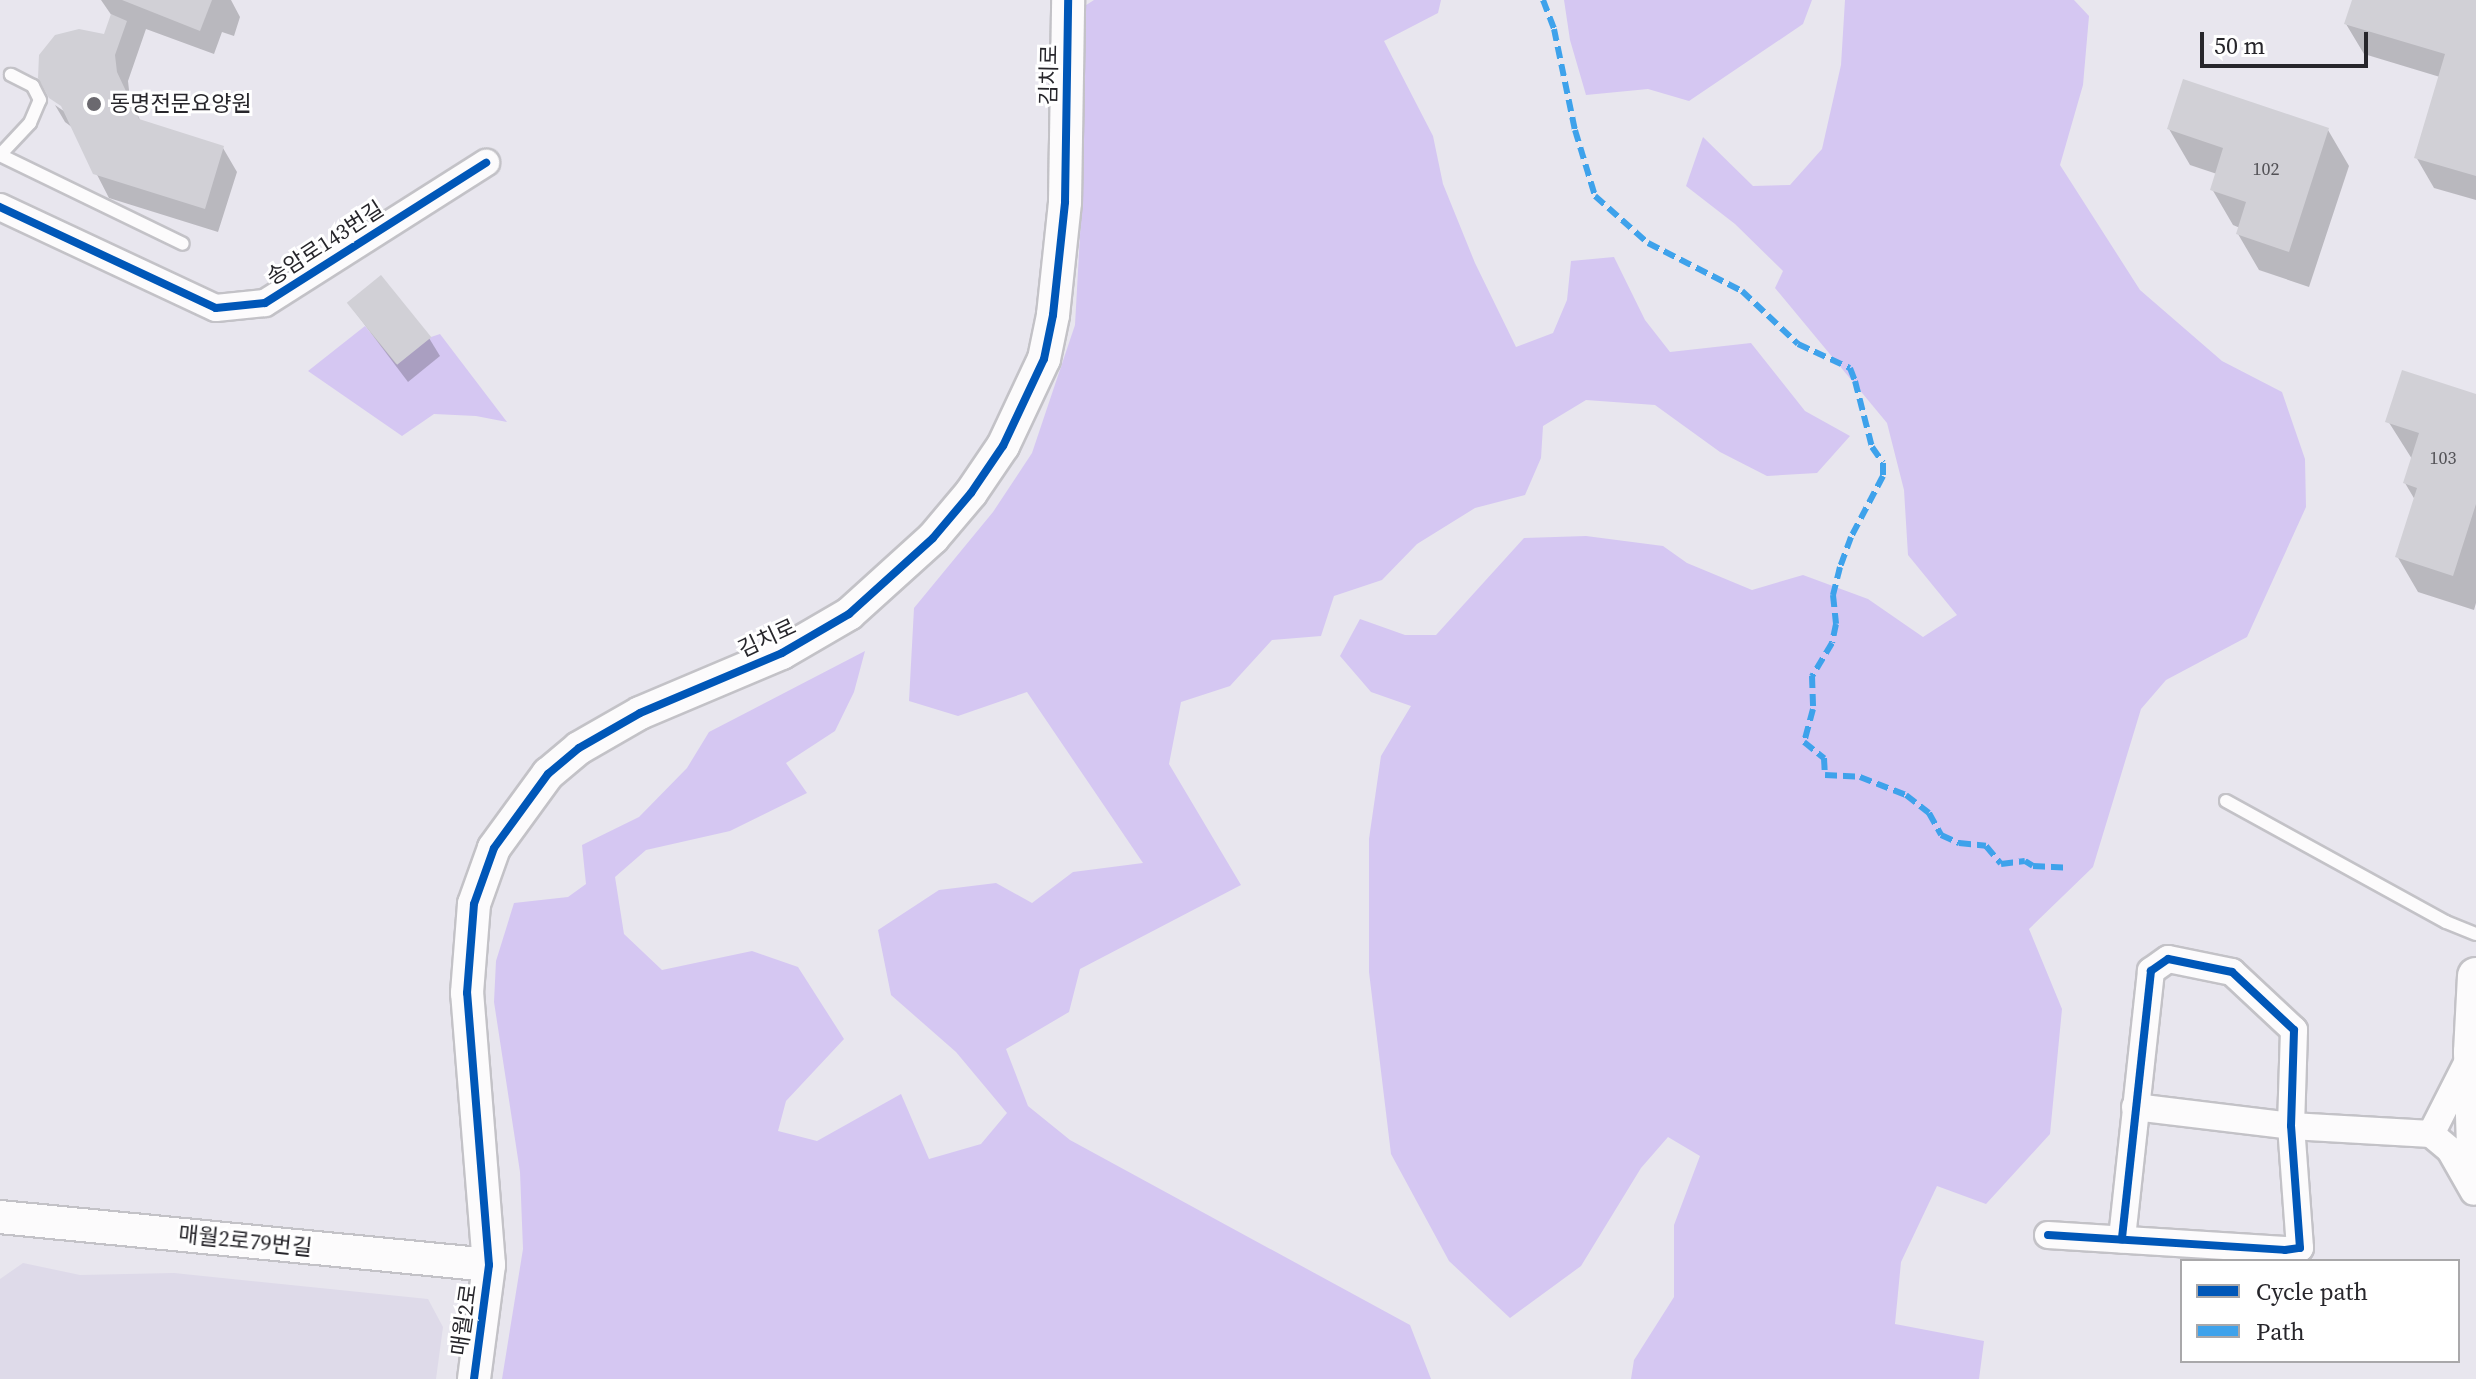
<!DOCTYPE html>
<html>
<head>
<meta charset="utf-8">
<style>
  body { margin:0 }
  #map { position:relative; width:2476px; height:1379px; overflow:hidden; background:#e8e6ee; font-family:"Source Serif 4","Noto Sans KR",serif }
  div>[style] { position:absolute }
  .built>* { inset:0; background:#dedae9 }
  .green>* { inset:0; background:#d5c7f2 }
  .shadow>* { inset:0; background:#0003 }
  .building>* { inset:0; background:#d1d0d6; transform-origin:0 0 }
  .roads { filter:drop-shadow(2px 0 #c3c2c7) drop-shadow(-2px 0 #c3c2c7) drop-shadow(0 2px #c3c2c7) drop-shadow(0 -2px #c3c2c7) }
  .service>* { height:12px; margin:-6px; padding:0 6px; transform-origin:6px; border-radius:6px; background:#fcfbfc }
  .minor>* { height:26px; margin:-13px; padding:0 13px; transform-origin:13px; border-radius:13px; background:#fcfbfc }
  .tertiary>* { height:32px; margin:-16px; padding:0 16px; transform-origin:16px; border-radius:16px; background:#fcfbfc }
  .secondary>* { height:36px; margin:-18px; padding:0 18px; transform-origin:18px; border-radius:18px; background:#fcfbfc }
  .quiet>* { height:6px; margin-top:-3px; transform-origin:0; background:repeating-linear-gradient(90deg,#3ea2eb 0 12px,transparent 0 18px) }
  .cycleway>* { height:8px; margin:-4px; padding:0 4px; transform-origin:4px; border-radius:4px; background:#0057b8 }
  .dots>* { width:22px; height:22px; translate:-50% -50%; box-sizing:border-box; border:4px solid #fff; border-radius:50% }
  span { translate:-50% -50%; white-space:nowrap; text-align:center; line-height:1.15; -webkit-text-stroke:6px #fff; paint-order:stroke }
  .number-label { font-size:18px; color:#525156 }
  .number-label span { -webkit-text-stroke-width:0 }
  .street-label { font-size:22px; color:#27262b }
  .poi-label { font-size:22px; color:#27262b }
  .left { translate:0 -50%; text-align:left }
  .legend { position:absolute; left:2180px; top:1259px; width:280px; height:104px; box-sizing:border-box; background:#fff; border:2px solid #a9a8aa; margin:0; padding:10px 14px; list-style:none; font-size:24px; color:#27262b }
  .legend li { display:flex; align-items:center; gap:16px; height:40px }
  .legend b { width:40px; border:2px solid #a9a8aa }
  .scale { position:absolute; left:2200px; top:32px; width:168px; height:36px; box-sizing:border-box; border:4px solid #27262b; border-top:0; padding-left:10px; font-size:24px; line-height:28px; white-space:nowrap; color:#27262b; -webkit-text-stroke:6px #fff; paint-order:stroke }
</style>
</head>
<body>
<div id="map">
  <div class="built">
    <i style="clip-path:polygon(23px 1263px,80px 1275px,174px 1273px,428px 1299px,443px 1327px,436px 1379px,0 1379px,0 1279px)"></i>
  </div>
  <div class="green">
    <i style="clip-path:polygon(1094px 0,1441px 0,1438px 13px,1384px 41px,1433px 136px,1443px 184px,1475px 263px,1516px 347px,1553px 333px,1567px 300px,1571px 261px,1614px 257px,1645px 320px,1670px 352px,1751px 343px,1805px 411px,1850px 436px,1817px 473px,1767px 476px,1720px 452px,1655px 405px,1586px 400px,1543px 426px,1541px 458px,1525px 495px,1475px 508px,1417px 544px,1382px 580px,1334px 596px,1321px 636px,1272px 640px,1230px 686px,1181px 702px,1169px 764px,1241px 885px,1080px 969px,1069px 1012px,1006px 1049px,1028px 1106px,1070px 1140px,1410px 1325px,1431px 1379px,502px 1379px,523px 1249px,520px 1172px,494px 1002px,496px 961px,514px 903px,568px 897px,586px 884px,582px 845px,639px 817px,687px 768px,709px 732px,865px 651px,854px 692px,835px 731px,786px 763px,807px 793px,730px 831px,646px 850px,615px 877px,624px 934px,662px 970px,752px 951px,798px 967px,844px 1039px,786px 1101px,778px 1131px,817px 1141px,901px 1094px,929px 1159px,981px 1144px,1007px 1113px,956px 1052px,891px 995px,878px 930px,939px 890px,996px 883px,1032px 903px,1073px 872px,1143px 863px,1027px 692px,958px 716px,909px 701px,914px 608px,993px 512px,1032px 453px,1075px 325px,1083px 181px,1080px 9px)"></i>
    <i style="clip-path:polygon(1564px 0,1812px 0,1803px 24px,1689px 101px,1648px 89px,1586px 95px,1570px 40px)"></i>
    <i style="clip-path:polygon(1845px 0,2074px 0,2089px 16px,2083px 85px,2060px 165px,2140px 290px,2222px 361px,2282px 392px,2305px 459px,2306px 507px,2247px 637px,2166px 680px,2141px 709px,2093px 867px,2029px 929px,2062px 1009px,2050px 1134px,1986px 1204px,1937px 1186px,1901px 1262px,1895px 1324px,1984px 1341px,1979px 1379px,1631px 1379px,1634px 1360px,1674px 1297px,1674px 1225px,1700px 1156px,1668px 1137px,1641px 1168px,1581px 1266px,1510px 1318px,1449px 1261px,1391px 1154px,1369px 972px,1369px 839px,1381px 756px,1411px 706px,1371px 692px,1340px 656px,1360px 619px,1405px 635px,1436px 635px,1524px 538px,1586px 536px,1663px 546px,1687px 563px,1752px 590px,1803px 575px,1868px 599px,1923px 637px,1957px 615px,1908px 555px,1904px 490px,1887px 423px,1775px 288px,1783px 271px,1735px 224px,1686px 186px,1703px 137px,1753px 186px,1790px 185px,1822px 149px,1841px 65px)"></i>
    <i style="clip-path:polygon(365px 326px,396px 364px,431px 337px,440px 334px,507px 422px,476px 416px,434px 414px,402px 436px,308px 371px)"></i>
  </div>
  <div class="shadow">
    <i style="clip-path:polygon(101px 0,231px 0,240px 17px,234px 36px,222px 32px,214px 54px,146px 29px,128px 81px,130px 99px,141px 122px,223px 148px,237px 172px,218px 232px,109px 198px,73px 128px,65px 122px,55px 105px,68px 114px,105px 37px,112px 16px)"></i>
    <i style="clip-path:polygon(2354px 0,2476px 0,2476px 200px,2434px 188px,2416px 157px,2440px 77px,2364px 54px,2346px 24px)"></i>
    <i style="clip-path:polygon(2169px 129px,2328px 130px,2349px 166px,2309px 287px,2259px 270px,2238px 234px,2240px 228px,2233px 225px,2212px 189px,2217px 174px,2190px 165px)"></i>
    <i style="clip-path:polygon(349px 304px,429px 338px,440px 356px,408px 382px)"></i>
    <i style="clip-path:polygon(2476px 397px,2476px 603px,2474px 610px,2418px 592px,2397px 556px,2415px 500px,2405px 483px,2412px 459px,2388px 421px)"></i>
  </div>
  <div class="building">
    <i style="clip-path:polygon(122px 0,212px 0,200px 31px)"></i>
    <i style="clip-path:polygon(2352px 0,2476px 0,2476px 176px,2414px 158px,2445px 54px,2344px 24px)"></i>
    <i style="clip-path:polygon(111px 14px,127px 21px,115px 55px,117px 72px,139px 119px,224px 146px,205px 209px,93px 174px,61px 106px,49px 98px,38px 78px,39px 55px,55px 35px,79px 29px,104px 34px)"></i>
    <i style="clip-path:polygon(2183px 79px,2329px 128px,2289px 252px,2236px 234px,2246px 202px,2210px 190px,2223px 148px,2167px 129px)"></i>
    <i style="left:381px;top:275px;width:80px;height:44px;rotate:51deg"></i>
    <i style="clip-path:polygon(2402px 370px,2476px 394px,2476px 504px,2453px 576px,2395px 557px,2417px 488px,2403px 483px,2419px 433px,2385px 422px)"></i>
  </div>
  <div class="roads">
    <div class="service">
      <i style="left:0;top:155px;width:203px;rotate:25.9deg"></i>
      <i style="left:0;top:155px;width:44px;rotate:-46.8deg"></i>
      <i style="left:30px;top:123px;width:25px;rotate:-67deg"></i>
      <i style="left:40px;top:100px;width:16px;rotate:-117deg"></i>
      <i style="left:33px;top:86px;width:25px;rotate:-153deg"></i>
      <i style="left:2226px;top:801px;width:251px;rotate:28.8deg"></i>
      <i style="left:2446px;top:922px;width:32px;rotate:22deg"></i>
    </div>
    <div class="minor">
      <i style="left:0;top:207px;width:238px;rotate:25.1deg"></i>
      <i style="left:216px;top:308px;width:49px;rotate:-5.8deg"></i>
      <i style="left:265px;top:303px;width:262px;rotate:-32.4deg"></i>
      <i style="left:2135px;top:1107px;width:157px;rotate:6.9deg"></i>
      <i style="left:2291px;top:1126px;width:140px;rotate:3.3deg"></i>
      <i style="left:2431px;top:1134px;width:25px;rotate:40deg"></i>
      <i style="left:2450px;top:1150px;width:48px;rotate:60.3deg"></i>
      <i style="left:2431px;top:1134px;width:84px;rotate:-63.1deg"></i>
      <i style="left:2048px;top:1235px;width:237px;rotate:3.6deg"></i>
      <i style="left:2285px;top:1250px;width:15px;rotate:-8deg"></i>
      <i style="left:2300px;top:1248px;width:122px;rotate:-94.2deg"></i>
      <i style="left:2291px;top:1126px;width:96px;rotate:-88.2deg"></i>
      <i style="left:2294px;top:1030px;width:85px;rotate:-136.9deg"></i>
      <i style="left:2232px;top:972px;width:65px;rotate:-168.5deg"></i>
      <i style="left:2168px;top:959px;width:21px;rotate:145deg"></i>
      <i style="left:2151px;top:971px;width:270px;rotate:96.2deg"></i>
    </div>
    <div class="tertiary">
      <i style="left:0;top:1217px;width:491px;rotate:5.6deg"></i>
      <i style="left:474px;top:1379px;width:115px;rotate:-82.5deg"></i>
      <i style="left:489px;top:1265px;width:273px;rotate:-94.6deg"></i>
      <i style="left:467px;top:993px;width:89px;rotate:-85.5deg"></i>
      <i style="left:474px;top:904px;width:59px;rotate:-70.3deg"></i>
      <i style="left:494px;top:848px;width:92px;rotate:-53.9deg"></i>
      <i style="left:548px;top:774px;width:40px;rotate:-40deg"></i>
      <i style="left:579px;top:748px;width:70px;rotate:-29.8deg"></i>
      <i style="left:640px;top:713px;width:154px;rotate:-22.9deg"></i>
      <i style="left:782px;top:653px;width:78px;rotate:-30.2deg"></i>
      <i style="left:849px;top:614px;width:113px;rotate:-42.1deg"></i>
      <i style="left:933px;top:538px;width:59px;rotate:-49.8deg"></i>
      <i style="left:971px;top:493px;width:57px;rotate:-55.8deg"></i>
      <i style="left:1003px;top:446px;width:96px;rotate:-64.8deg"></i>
      <i style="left:1044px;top:359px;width:45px;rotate:-78.4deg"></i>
      <i style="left:1053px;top:315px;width:114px;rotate:-83.9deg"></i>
      <i style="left:1065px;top:202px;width:202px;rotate:-89.1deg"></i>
    </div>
    <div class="secondary">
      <i style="left:2476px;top:976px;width:76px;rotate:93deg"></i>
      <i style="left:2472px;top:1052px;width:126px;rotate:88.2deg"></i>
    </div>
  </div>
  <div class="quiet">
    <i style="left:1543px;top:0;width:31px;rotate:69deg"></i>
    <i style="left:1554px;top:29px;width:103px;rotate:78.3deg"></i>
    <i style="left:1575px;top:130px;width:69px;rotate:73.1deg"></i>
    <i style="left:1595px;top:196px;width:71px;rotate:41.6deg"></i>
    <i style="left:1648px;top:243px;width:106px;rotate:27.1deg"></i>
    <i style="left:1742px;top:291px;width:77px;rotate:43.4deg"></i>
    <i style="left:1798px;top:344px;width:57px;rotate:24.8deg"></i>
    <i style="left:1850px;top:368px;width:14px;rotate:69deg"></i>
    <i style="left:1855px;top:381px;width:68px;rotate:75.6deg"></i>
    <i style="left:1872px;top:447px;width:19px;rotate:55deg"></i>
    <i style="left:1883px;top:463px;width:13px;rotate:90deg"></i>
    <i style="left:1883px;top:476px;width:69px;rotate:117.7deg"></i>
    <i style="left:1851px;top:537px;width:32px;rotate:110deg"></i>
    <i style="left:1840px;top:567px;width:29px;rotate:104deg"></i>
    <i style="left:1833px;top:595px;width:29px;rotate:84deg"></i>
    <i style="left:1836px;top:624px;width:19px;rotate:102deg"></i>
    <i style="left:1832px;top:643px;width:39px;rotate:121deg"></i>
    <i style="left:1812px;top:676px;width:33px;rotate:88deg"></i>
    <i style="left:1813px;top:709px;width:34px;rotate:105deg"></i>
    <i style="left:1804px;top:742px;width:26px;rotate:39deg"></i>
    <i style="left:1824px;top:758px;width:17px;rotate:87deg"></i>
    <i style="left:1825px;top:775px;width:35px;rotate:3deg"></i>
    <i style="left:1860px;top:777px;width:49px;rotate:21.4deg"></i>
    <i style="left:1906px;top:795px;width:29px;rotate:38deg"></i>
    <i style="left:1929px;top:813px;width:25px;rotate:61deg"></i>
    <i style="left:1941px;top:835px;width:20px;rotate:24deg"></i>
    <i style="left:1959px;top:843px;width:27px;rotate:6deg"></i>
    <i style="left:1986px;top:846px;width:23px;rotate:50deg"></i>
    <i style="left:2001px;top:864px;width:24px;rotate:-7deg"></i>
    <i style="left:2025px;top:861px;width:9px;rotate:32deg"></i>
    <i style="left:2033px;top:866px;width:35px;rotate:3deg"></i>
  </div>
  <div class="cycleway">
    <i style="left:0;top:207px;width:238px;rotate:25.1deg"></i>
    <i style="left:216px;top:308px;width:49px;rotate:-5.8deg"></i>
    <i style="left:265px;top:303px;width:262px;rotate:-32.4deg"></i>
    <i style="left:2048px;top:1235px;width:237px;rotate:3.6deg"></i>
    <i style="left:2285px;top:1250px;width:15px;rotate:-8deg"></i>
    <i style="left:2300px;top:1248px;width:122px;rotate:-94.2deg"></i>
    <i style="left:2291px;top:1126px;width:96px;rotate:-88.2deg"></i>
    <i style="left:2294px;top:1030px;width:85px;rotate:-136.9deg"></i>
    <i style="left:2232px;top:972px;width:65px;rotate:-168.5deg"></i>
    <i style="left:2168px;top:959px;width:21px;rotate:145deg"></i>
    <i style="left:2151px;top:971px;width:270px;rotate:96.2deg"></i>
    <i style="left:474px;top:1379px;width:115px;rotate:-82.5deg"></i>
    <i style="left:489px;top:1265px;width:273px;rotate:-94.6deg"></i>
    <i style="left:467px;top:993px;width:89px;rotate:-85.5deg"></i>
    <i style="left:474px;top:904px;width:59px;rotate:-70.3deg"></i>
    <i style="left:494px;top:848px;width:92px;rotate:-53.9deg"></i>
    <i style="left:548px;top:774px;width:40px;rotate:-40deg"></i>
    <i style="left:579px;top:748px;width:70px;rotate:-29.8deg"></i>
    <i style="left:640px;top:713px;width:154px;rotate:-22.9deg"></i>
    <i style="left:782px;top:653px;width:78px;rotate:-30.2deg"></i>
    <i style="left:849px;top:614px;width:113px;rotate:-42.1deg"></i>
    <i style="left:933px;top:538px;width:59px;rotate:-49.8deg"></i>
    <i style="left:971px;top:493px;width:57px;rotate:-55.8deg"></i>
    <i style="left:1003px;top:446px;width:96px;rotate:-64.8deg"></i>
    <i style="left:1044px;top:359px;width:45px;rotate:-78.4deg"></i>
    <i style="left:1053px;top:315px;width:114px;rotate:-83.9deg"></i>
    <i style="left:1065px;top:202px;width:202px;rotate:-89.1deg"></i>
  </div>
  <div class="dots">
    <i style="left:94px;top:104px;background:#6b696f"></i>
  </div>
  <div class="number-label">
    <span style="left:2266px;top:169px">102</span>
    <span style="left:2443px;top:458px">103</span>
  </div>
  <div class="street-label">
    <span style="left:1049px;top:75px;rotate:-89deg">김치로</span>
    <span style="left:325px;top:243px;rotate:-33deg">송암로143번길</span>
    <span style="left:767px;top:638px;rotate:-25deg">김치로</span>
    <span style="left:245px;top:1241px;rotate:6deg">매월2로79번길</span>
    <span style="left:464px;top:1320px;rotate:-82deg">매월2로</span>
  </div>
  <div class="poi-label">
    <span class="left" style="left:110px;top:104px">동명전문요양원</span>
  </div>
  <ul class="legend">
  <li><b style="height:10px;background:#0057b8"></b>Cycle path</li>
  <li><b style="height:10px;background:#3ea2eb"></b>Path</li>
  </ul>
  <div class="scale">50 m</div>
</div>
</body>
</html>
